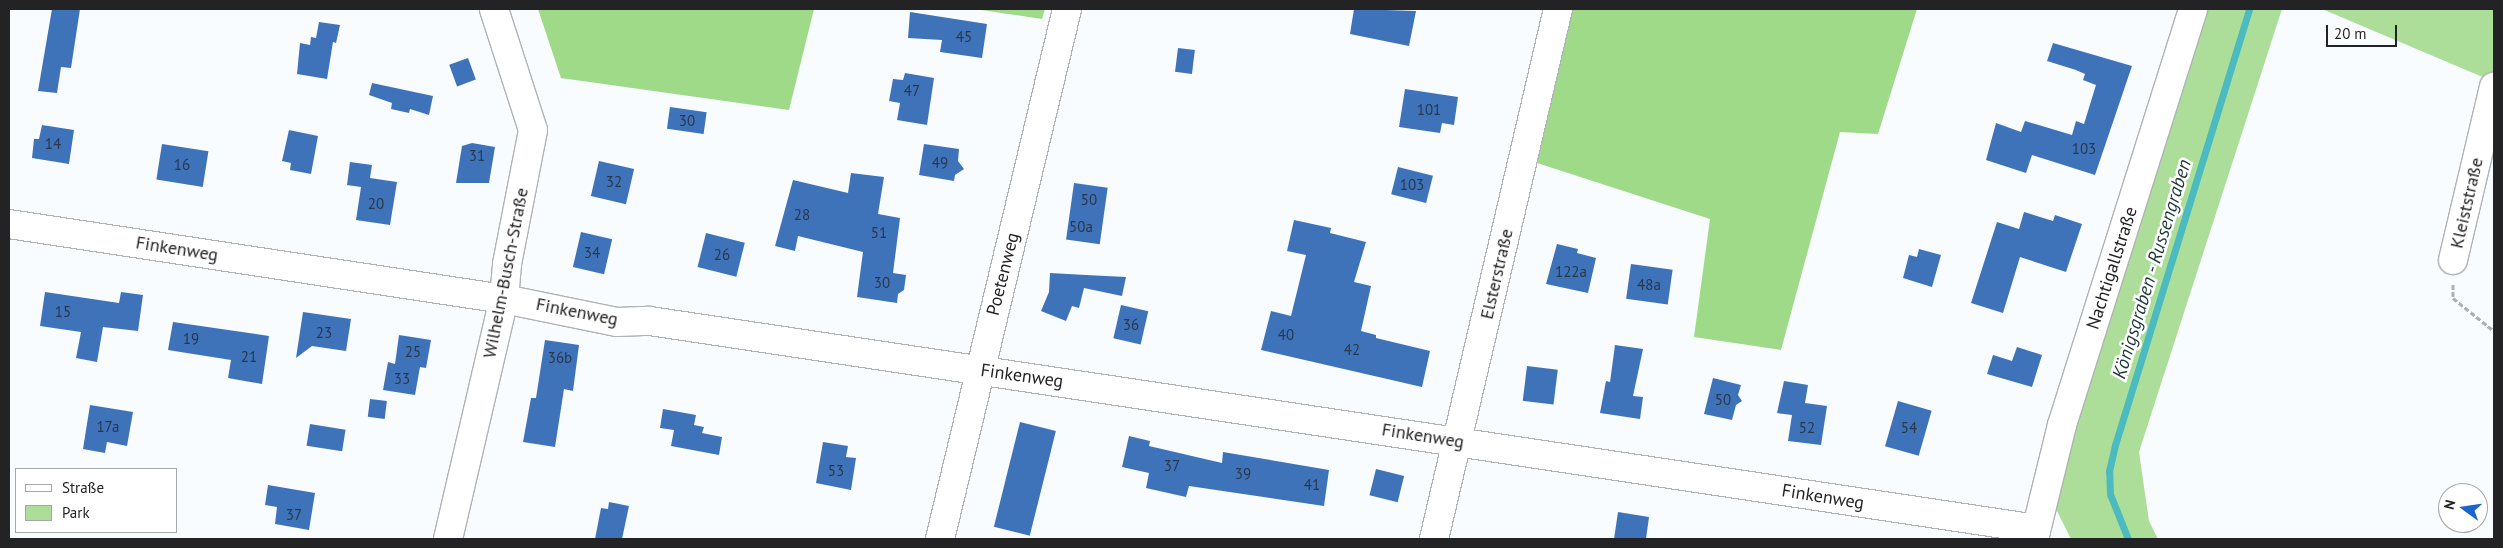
<!DOCTYPE html>
<html>
<head>
<meta charset="utf-8">
<style>
  body { margin:0 }
  #map { position:relative; width:2503px; height:548px; overflow:hidden; background:#f9fcff; font-family:"PT Sans",sans-serif }
  div>[style] { position:absolute }
  .green>* { inset:0; background:#acde9a }
  .forest>* { inset:0; background:#9fda89 }
  .stream>* { height:7px; margin:-3.5px; padding:0 3.5px; transform-origin:3.5px; border-radius:3.5px; background:#4cbbc0 }
  .building>* { inset:0; background:#3e73ba; transform-origin:0 0 }
  .path>* { height:3px; margin-top:-1.5px; transform-origin:0; background:repeating-linear-gradient(90deg,#adafb2 0 5px,transparent 0 7.5px) }
  .roads { filter:drop-shadow(1px 0 #b0b2b5) drop-shadow(-1px 0 #b0b2b5) drop-shadow(0 1px #b0b2b5) drop-shadow(0 -1px #b0b2b5) }
  .minor>* { height:28px; margin:-14px; padding:0 14px; transform-origin:14px; border-radius:14px; background:#fff }
  span { translate:-50% -50%; white-space:nowrap; text-align:center; line-height:1.15; -webkit-text-stroke:5px #fff; paint-order:stroke }
  .number-label { font-size:15px; color:#2a374a }
  .number-label span { -webkit-text-stroke-width:0 }
  .street-label { font-size:18px; color:#232325 }
  .water-label { font-size:19px; color:#1d3537; font-style:italic }
  .frame { position:absolute; inset:0; border:10px solid #232325; pointer-events:none }
  .legend { position:absolute; left:15px; top:468px; width:162px; height:65px; box-sizing:border-box; background:#fff; border:1px solid #a7a7a8; margin:0; padding:6px 9px; list-style:none; font-size:15px; color:#232325 }
  .legend li { display:flex; align-items:center; gap:10px; height:25px }
  .legend b { width:25px; border:1px solid #a7a7a8 }
  .north { position:absolute; left:2438px; top:483px; width:50px; height:50px; box-sizing:border-box; background:#fff; border:1px solid #a7a7a8; border-radius:50%; rotate:284deg; font-size:14px; font-weight:700; line-height:20px; text-align:center; color:#232325 }
  .north::after { content:''; display:block; margin:auto; width:18px; height:22px; background:#1a64cf; clip-path:polygon(50% 0,100% 100%,50% 72%,0 100%) }
  .scale { position:absolute; left:2326px; top:25px; width:71px; height:22px; box-sizing:border-box; border:2px solid #232325; border-top:0; padding-left:6px; font-size:15px; line-height:18px; white-space:nowrap; color:#232325; -webkit-text-stroke:4px #fff; paint-order:stroke }
</style>
</head>
<body>
<div id="map">
  <div class="green">
    <i style="clip-path:polygon(2200px 9px,2282px 9px,2139px 452px,2149px 521px,2158px 539px,2071px 539px,2053px 503px,2054px 488px)"></i>
    <i style="clip-path:polygon(2322px 9px,2494px 9px,2494px 77px,2492px 81px)"></i>
  </div>
  <div class="forest">
    <i style="clip-path:polygon(538px 9px,814px 9px,789px 110px,561px 78px)"></i>
    <i style="clip-path:polygon(975px 9px,1045px 9px,1042px 19px)"></i>
    <i style="clip-path:polygon(1573px 9px,1917px 9px,1878px 134px,1840px 132px,1781px 350px,1694px 337px,1710px 219px,1534px 162px)"></i>
  </div>
  <div class="stream">
    <i style="left:2128px;top:539px;width:48px;rotate:-111.8deg"></i>
    <i style="left:2110px;top:494px;width:23px;rotate:-92deg"></i>
    <i style="left:2109px;top:471px;width:27px;rotate:-77deg"></i>
    <i style="left:2115px;top:445px;width:456px;rotate:-72.9deg"></i>
  </div>
  <div class="building">
    <i style="clip-path:polygon(52px 9px,80px 9px,71px 68px,61px 67px,57px 93px,38px 91px)"></i>
    <i style="clip-path:polygon(1354px 9px,1416px 11px,1409px 46px,1350px 34px)"></i>
    <i style="clip-path:polygon(910px 12px,987px 24px,982px 58px,940px 52px,942px 40px,908px 38px)"></i>
    <i style="clip-path:polygon(319px 22px,340px 25px,336px 43px,333px 42px,327px 79px,297px 74px,300px 43px,310px 45px,311px 37px,316px 38px)"></i>
    <i style="clip-path:polygon(2053px 43px,2132px 66px,2095px 175px,2032px 155px,2026px 173px,1986px 160px,1996px 123px,2021px 132px,2025px 121px,2072px 135px,2076px 121px,2084px 124px,2096px 85px,2083px 80px,2085px 74px,2076px 70px,2047px 61px)"></i>
    <i style="left:1178px;top:48px;width:17px;height:24px;rotate:7deg"></i>
    <i style="left:468px;top:58px;width:23px;height:20px;rotate:70deg"></i>
    <i style="clip-path:polygon(905px 73px,934px 78px,927px 125px,897px 120px,900px 103px,889px 101px,893px 79px,903px 80px)"></i>
    <i style="clip-path:polygon(372px 83px,433px 96px,429px 115px,410px 109px,409px 113px,391px 109px,392px 103px,369px 95px)"></i>
    <i style="clip-path:polygon(1405px 89px,1458px 97px,1454px 125px,1442px 123px,1440px 133px,1399px 127px)"></i>
    <i style="left:670px;top:107px;width:37px;height:22px;rotate:8deg"></i>
    <i style="clip-path:polygon(42px 125px,74px 130px,69px 164px,32px 158px,34px 139px,39px 139px)"></i>
    <i style="clip-path:polygon(289px 130px,318px 136px,311px 174px,290px 170px,291px 163px,282px 161px)"></i>
    <i style="clip-path:polygon(472px 143px,495px 147px,489px 183px,456px 183px,462px 146px)"></i>
    <i style="left:162px;top:144px;width:47px;height:36px;rotate:9deg"></i>
    <i style="clip-path:polygon(924px 144px,959px 149px,958px 161px,964px 169px,955px 175px,954px 181px,919px 175px)"></i>
    <i style="left:599px;top:161px;width:36px;height:36px;rotate:13deg"></i>
    <i style="clip-path:polygon(350px 162px,372px 165px,370px 178px,397px 182px,390px 225px,356px 220px,361px 187px,347px 185px)"></i>
    <i style="left:1398px;top:167px;width:36px;height:28px;rotate:14deg"></i>
    <i style="clip-path:polygon(851px 173px,884px 177px,878px 214px,900px 218px,893px 273px,906px 275px,904px 290px,898px 294px,897px 303px,857px 297px,863px 252px,798px 236px,795px 251px,775px 246px,793px 180px,848px 193px)"></i>
    <i style="left:1074px;top:183px;width:34px;height:57px;rotate:8deg"></i>
    <i style="clip-path:polygon(2024px 212px,2053px 221px,2055px 215px,2082px 224px,2066px 272px,2020px 257px,2003px 313px,1971px 303px,1997px 222px,2019px 229px)"></i>
    <i style="clip-path:polygon(1294px 220px,1331px 228px,1330px 233px,1366px 242px,1354px 282px,1371px 286px,1361px 331px,1376px 335px,1376px 338px,1430px 351px,1422px 387px,1261px 350px,1271px 311px,1291px 316px,1306px 255px,1287px 251px)"></i>
    <i style="left:581px;top:232px;width:32px;height:36px;rotate:13deg"></i>
    <i style="left:706px;top:233px;width:40px;height:35px;rotate:14deg"></i>
    <i style="clip-path:polygon(1557px 244px,1578px 249px,1577px 253px,1596px 258px,1588px 293px,1546px 284px)"></i>
    <i style="clip-path:polygon(1919px 249px,1941px 255px,1932px 287px,1903px 278px,1909px 255px,1917px 257px)"></i>
    <i style="left:1631px;top:264px;width:42px;height:35px;rotate:8deg"></i>
    <i style="clip-path:polygon(1050px 273px,1086px 275px,1126px 277px,1122px 296px,1084px 288px,1079px 308px,1072px 306px,1066px 321px,1041px 311px,1049px 292px)"></i>
    <i style="clip-path:polygon(45px 292px,119px 303px,121px 292px,143px 295px,138px 331px,103px 327px,97px 362px,76px 358px,81px 332px,40px 326px)"></i>
    <i style="left:1121px;top:305px;width:28px;height:34px;rotate:13deg"></i>
    <i style="clip-path:polygon(303px 312px,351px 319px,346px 351px,312px 346px,296px 358px)"></i>
    <i style="clip-path:polygon(173px 322px,269px 336px,262px 384px,228px 378px,231px 360px,168px 350px)"></i>
    <i style="clip-path:polygon(399px 335px,431px 340px,426px 368px,420px 367px,415px 395px,383px 390px,388px 362px,395px 364px)"></i>
    <i style="clip-path:polygon(545px 340px,579px 345px,573px 391px,564px 389px,555px 447px,523px 442px,531px 398px,536px 398px)"></i>
    <i style="clip-path:polygon(1615px 345px,1643px 349px,1633px 396px,1643px 397px,1640px 419px,1600px 413px,1606px 381px,1610px 382px)"></i>
    <i style="clip-path:polygon(2017px 347px,2042px 355px,2032px 387px,1987px 374px,1993px 355px,2012px 361px)"></i>
    <i style="left:1527px;top:366px;width:31px;height:35px;rotate:7deg"></i>
    <i style="clip-path:polygon(1713px 378px,1741px 385px,1738px 395px,1742px 401px,1736px 405px,1732px 420px,1704px 414px)"></i>
    <i style="clip-path:polygon(1784px 381px,1808px 385px,1805px 403px,1827px 406px,1821px 445px,1788px 441px,1792px 415px,1777px 413px)"></i>
    <i style="left:370px;top:399px;width:17px;height:18px;rotate:7deg"></i>
    <i style="left:1898px;top:401px;width:35px;height:47px;rotate:16deg"></i>
    <i style="clip-path:polygon(90px 405px,133px 412px,127px 446px,107px 442px,105px 453px,83px 449px)"></i>
    <i style="clip-path:polygon(663px 409px,696px 415px,694px 425px,704px 427px,702px 433px,722px 437px,719px 455px,671px 446px,674px 430px,660px 428px)"></i>
    <i style="left:1020px;top:422px;width:37px;height:108px;rotate:14deg"></i>
    <i style="left:310px;top:424px;width:36px;height:22px;rotate:9deg"></i>
    <i style="clip-path:polygon(1129px 436px,1150px 441px,1149px 446px,1222px 463px,1223px 452px,1329px 470px,1324px 506px,1189px 486px,1186px 497px,1146px 488px,1149px 473px,1122px 467px)"></i>
    <i style="clip-path:polygon(823px 442px,848px 446px,846px 457px,856px 458px,851px 490px,816px 483px)"></i>
    <i style="left:1376px;top:469px;width:29px;height:27px;rotate:14deg"></i>
    <i style="clip-path:polygon(268px 485px,315px 493px,309px 530px,275px 524px,277px 507px,265px 505px)"></i>
    <i style="clip-path:polygon(609px 502px,629px 506px,622px 539px,595px 539px,601px 508px,608px 509px)"></i>
    <i style="clip-path:polygon(1618px 512px,1649px 517px,1646px 539px,1614px 539px)"></i>
  </div>
  <div class="path">
    <i style="left:2453px;top:284px;width:14px;rotate:90deg"></i>
    <i style="left:2453px;top:298px;width:53px;rotate:38.8deg"></i>
  </div>
  <div class="roads">
    <div class="minor">
      <i style="left:9px;top:224px;width:501px;rotate:8.62deg"></i>
      <i style="left:504px;top:299px;width:115px;rotate:11.5deg"></i>
      <i style="left:617px;top:322px;width:33px;rotate:-2deg"></i>
      <i style="left:650px;top:321px;width:1402px;rotate:8.53deg"></i>
      <i style="left:2453px;top:260px;width:178px;rotate:-76.7deg"></i>
      <i style="left:448px;top:539px;width:246px;rotate:-76.9deg"></i>
      <i style="left:504px;top:299px;width:35px;rotate:-85deg"></i>
      <i style="left:507px;top:264px;width:136px;rotate:-79deg"></i>
      <i style="left:533px;top:130px;width:127px;rotate:-107.9deg"></i>
      <i style="left:940px;top:539px;width:545px;rotate:-76.52deg"></i>
      <i style="left:1434px;top:539px;width:544px;rotate:-76.83deg"></i>
      <i style="left:2034px;top:539px;width:117px;rotate:-76.2deg"></i>
      <i style="left:2062px;top:425px;width:436px;rotate:-72.5deg"></i>
    </div>
  </div>
  <div class="number-label">
    <span style="left:964px;top:37px">45</span>
    <span style="left:912px;top:91px">47</span>
    <span style="left:1429px;top:110px">101</span>
    <span style="left:687px;top:121px">30</span>
    <span style="left:53px;top:144px">14</span>
    <span style="left:2084px;top:149px">103</span>
    <span style="left:477px;top:156px">31</span>
    <span style="left:940px;top:163px">49</span>
    <span style="left:182px;top:165px">16</span>
    <span style="left:614px;top:182px">32</span>
    <span style="left:1412px;top:185px">103</span>
    <span style="left:1089px;top:200px">50</span>
    <span style="left:376px;top:204px">20</span>
    <span style="left:802px;top:215px">28</span>
    <span style="left:1081px;top:227px">50a</span>
    <span style="left:879px;top:233px">51</span>
    <span style="left:592px;top:253px">34</span>
    <span style="left:722px;top:255px">26</span>
    <span style="left:1571px;top:272px">122a</span>
    <span style="left:882px;top:283px">30</span>
    <span style="left:1649px;top:285px">48a</span>
    <span style="left:63px;top:312px">15</span>
    <span style="left:1131px;top:325px">36</span>
    <span style="left:324px;top:333px">23</span>
    <span style="left:1286px;top:335px">40</span>
    <span style="left:191px;top:339px">19</span>
    <span style="left:1352px;top:350px">42</span>
    <span style="left:413px;top:352px">25</span>
    <span style="left:249px;top:357px">21</span>
    <span style="left:560px;top:358px">36b</span>
    <span style="left:402px;top:379px">33</span>
    <span style="left:1723px;top:400px">50</span>
    <span style="left:108px;top:427px">17a</span>
    <span style="left:1807px;top:428px">52</span>
    <span style="left:1909px;top:428px">54</span>
    <span style="left:1172px;top:466px">37</span>
    <span style="left:836px;top:471px">53</span>
    <span style="left:1243px;top:474px">39</span>
    <span style="left:1312px;top:485px">41</span>
    <span style="left:294px;top:515px">37</span>
  </div>
  <div class="street-label">
    <span style="left:2467px;top:203px;rotate:-77deg">Kleiststraße</span>
    <span style="left:177px;top:249px;rotate:9deg">Finkenweg</span>
    <span style="left:2112px;top:268px;rotate:-72deg">Nachtigallstraße</span>
    <span style="left:506px;top:273px;rotate:-79deg">Wilhelm-Busch-Straße</span>
    <span style="left:1003px;top:274px;rotate:-76deg">Poetenweg</span>
    <span style="left:1497px;top:274px;rotate:-77deg">Elsterstraße</span>
    <span style="left:577px;top:312px;rotate:11deg">Finkenweg</span>
    <span style="left:1022px;top:376px;rotate:8deg">Finkenweg</span>
    <span style="left:1423px;top:436px;rotate:9deg">Finkenweg</span>
    <span style="left:1823px;top:497px;rotate:9deg">Finkenweg</span>
  </div>
  <div class="water-label">
    <span style="left:2152px;top:269px;rotate:-73deg">Königsgraben - Russengraben</span>
  </div>
  <div class="frame"></div>
  <ul class="legend">
  <li><b style="height:6px;background:#fff"></b>Straße</li>
  <li><b style="height:14px;background:#acde9a"></b>Park</li>
  </ul>
  <div class="north">N</div>
  <div class="scale">20 m</div>
</div>
</body>
</html>
